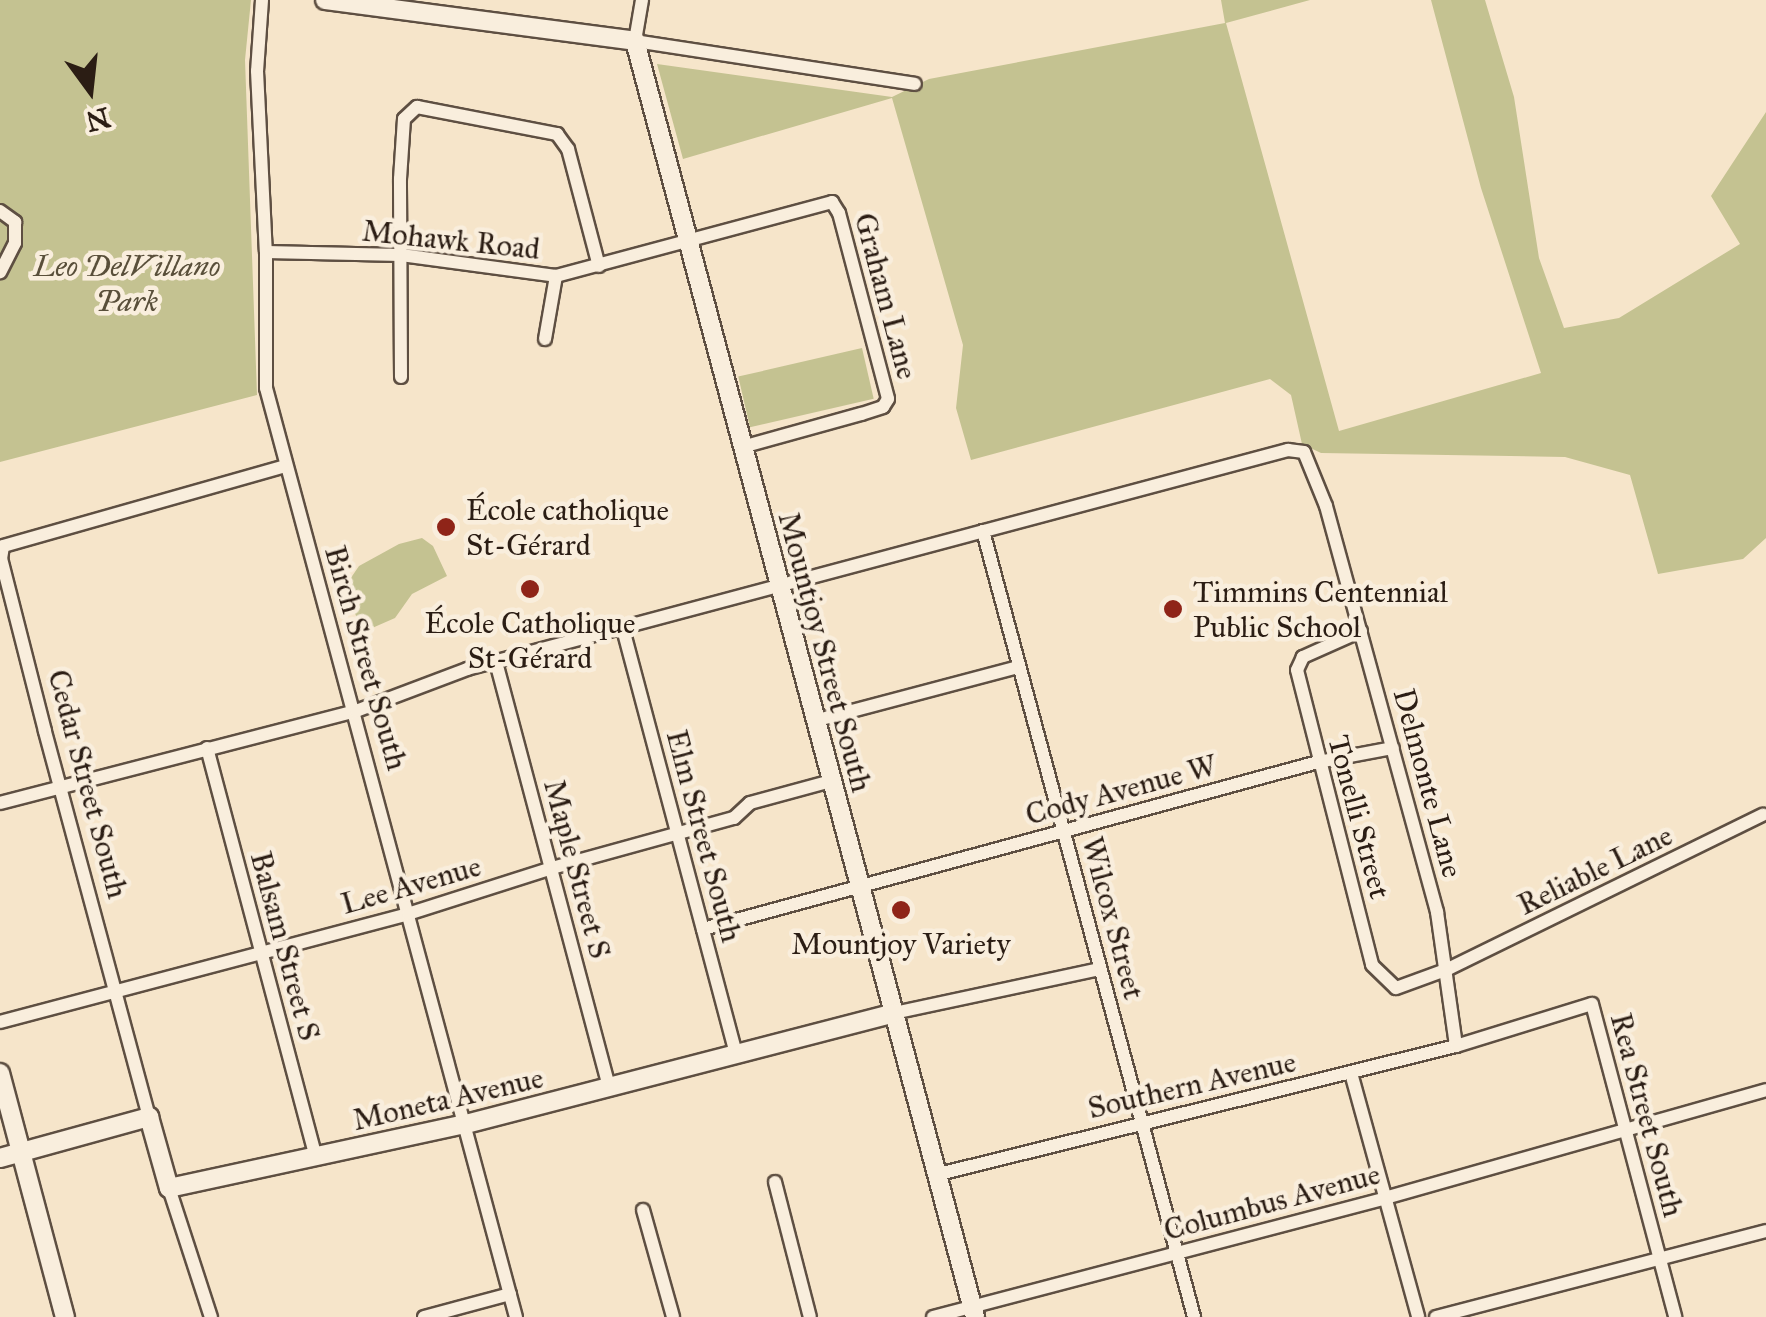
<!DOCTYPE html>
<html>
<head>
<meta charset="utf-8">
<style>
  body { margin:0 }
  #map { position:relative; width:1766px; height:1317px; overflow:hidden; background:#f6e5ca; font-family:"IM FELL Great Primer",serif }
  div>[style] { position:absolute }
  .green>* { inset:0; background:#c4c291; transform-origin:0 0 }
  .roads { filter:drop-shadow(2px 0 #5e4f42) drop-shadow(-2px 0 #5e4f42) drop-shadow(0 2px #5e4f42) drop-shadow(0 -2px #5e4f42) }
  .street>* { height:12px; margin:-6px; padding:0 6px; transform-origin:6px; border-radius:6px; background:#f9eedd }
  .secondary>* { height:18px; margin:-9px; padding:0 9px; transform-origin:9px; border-radius:9px; background:#f9eedd }
  .dots>* { width:28px; height:28px; translate:-50% -50%; box-sizing:border-box; border:5px solid #f9eedd; border-radius:50% }
  span { translate:-50% -50%; white-space:nowrap; text-align:center; line-height:1.15; -webkit-text-stroke:9px #f9eedd; paint-order:stroke }
  .street-label { font-size:30px; color:#2b1d14 }
  .park-label { font-size:30px; color:#594f3a; font-style:italic }
  .poi-label { font-size:30px; color:#2b1d14 }
  .left { translate:0 -50%; text-align:left }
  .north { position:absolute; left:40px; top:40px; width:100px; height:100px; -webkit-text-stroke:8px #f9eedd; paint-order:stroke; rotate:165deg; font-size:28px; font-weight:700; line-height:40px; text-align:center; color:#2b1d14 }
  .north::after { content:''; display:block; margin:auto; width:35px; height:45px; background:#2b1d14; clip-path:polygon(50% 0,100% 100%,50% 72%,0 100%) }
</style>
</head>
<body>
<div id="map">
  <div class="green">
    <i style="clip-path:polygon(0 0,251px 0,245px 60px,257px 395px,0 462px)"></i>
    <i style="clip-path:polygon(1221px 0,1310px 0,1226px 23px,1339px 431px,1541px 373px,1481px 188px,1431px 0,1485px 0,1514px 97px,1539px 258px,1564px 328px,1619px 318px,1740px 244px,1711px 196px,1766px 112px,1766px 538px,1743px 559px,1658px 574px,1630px 475px,1565px 457px,1321px 453px,1302px 444px,1291px 395px,1270px 379px,971px 460px,956px 408px,963px 345px,892px 98px,683px 159px,657px 64px,892px 97px,929px 79px,1225px 23px)"></i>
    <i style="left:862px;top:348px;width:52px;height:127px;rotate:77deg"></i>
    <i style="clip-path:polygon(422px 538px,433px 546px,447px 576px,412px 594px,395px 618px,363px 632px,344px 588px,359px 566px,399px 544px)"></i>
  </div>
  <div class="roads">
    <div class="street">
      <i style="left:262px;top:0;width:71px;rotate:94deg"></i>
      <i style="left:257px;top:71px;width:181px;rotate:87.2deg"></i>
      <i style="left:266px;top:252px;width:136px;rotate:90deg"></i>
      <i style="left:266px;top:388px;width:962px;rotate:74.94deg"></i>
      <i style="left:642px;top:0;width:42px;rotate:99.7deg"></i>
      <i style="left:635px;top:41px;width:283px;rotate:8.7deg"></i>
      <i style="left:0;top:211px;width:19px;rotate:36deg"></i>
      <i style="left:15px;top:222px;width:21px;rotate:90deg"></i>
      <i style="left:15px;top:243px;width:33px;rotate:117deg"></i>
      <i style="left:266px;top:252px;width:135px;rotate:1.3deg"></i>
      <i style="left:401px;top:255px;width:156px;rotate:7.7deg"></i>
      <i style="left:556px;top:276px;width:286px;rotate:-15deg"></i>
      <i style="left:832px;top:202px;width:13px;rotate:58deg"></i>
      <i style="left:839px;top:213px;width:192px;rotate:75.2deg"></i>
      <i style="left:888px;top:399px;width:9px;rotate:122deg"></i>
      <i style="left:883px;top:407px;width:23px;rotate:162deg"></i>
      <i style="left:861px;top:414px;width:123px;rotate:164.5deg"></i>
      <i style="left:545px;top:339px;width:64px;rotate:-80.1deg"></i>
      <i style="left:401px;top:377px;width:198px;rotate:-90.3deg"></i>
      <i style="left:400px;top:179px;width:60px;rotate:-86.2deg"></i>
      <i style="left:404px;top:119px;width:18px;rotate:-43deg"></i>
      <i style="left:417px;top:107px;width:143px;rotate:10.9deg"></i>
      <i style="left:557px;top:134px;width:19px;rotate:54deg"></i>
      <i style="left:568px;top:149px;width:121px;rotate:75.2deg"></i>
      <i style="left:983px;top:531px;width:814px;rotate:74.97deg"></i>
      <i style="left:623px;top:629px;width:442px;rotate:75.1deg"></i>
      <i style="left:1361px;top:631px;width:64px;rotate:155.9deg"></i>
      <i style="left:1303px;top:657px;width:14px;rotate:115deg"></i>
      <i style="left:1297px;top:670px;width:304px;rotate:75.7deg"></i>
      <i style="left:1372px;top:965px;width:33px;rotate:44deg"></i>
      <i style="left:1396px;top:988px;width:55px;rotate:-20.1deg"></i>
      <i style="left:1448px;top:969px;width:351px;rotate:-26.1deg"></i>
      <i style="left:496px;top:662px;width:442px;rotate:75.1deg"></i>
      <i style="left:814px;top:721px;width:212px;rotate:-14.8deg"></i>
      <i style="left:207px;top:748px;width:423px;rotate:75.1deg"></i>
      <i style="left:0;top:803px;width:368px;rotate:-14.5deg"></i>
      <i style="left:356px;top:711px;width:119px;rotate:-20.7deg"></i>
      <i style="left:467px;top:669px;width:850px;rotate:-14.94deg"></i>
      <i style="left:1288px;top:450px;width:16px;rotate:7deg"></i>
      <i style="left:1304px;top:452px;width:58px;rotate:67.8deg"></i>
      <i style="left:1326px;top:506px;width:421px;rotate:74.7deg"></i>
      <i style="left:1437px;top:912px;width:135px;rotate:81.9deg"></i>
      <i style="left:703px;top:929px;width:637px;rotate:-15.19deg"></i>
      <i style="left:1318px;top:762px;width:76px;rotate:-10.6deg"></i>
      <i style="left:894px;top:1013px;width:211px;rotate:-12.1deg"></i>
      <i style="left:0;top:1022px;width:422px;rotate:-14.8deg"></i>
      <i style="left:408px;top:914px;width:151px;rotate:-17.7deg"></i>
      <i style="left:552px;top:868px;width:189px;rotate:-15.4deg"></i>
      <i style="left:734px;top:818px;width:22px;rotate:-43deg"></i>
      <i style="left:750px;top:803px;width:84px;rotate:-15.2deg"></i>
      <i style="left:1351px;top:1073px;width:253px;rotate:74.6deg"></i>
      <i style="left:149px;top:1117px;width:400px;rotate:-105.1deg"></i>
      <i style="left:45px;top:731px;width:178px;rotate:-104.3deg"></i>
      <i style="left:1px;top:559px;width:13px;rotate:-81deg"></i>
      <i style="left:3px;top:546px;width:294px;rotate:-15.8deg"></i>
      <i style="left:939px;top:1174px;width:533px;rotate:-13.91deg"></i>
      <i style="left:1456px;top:1046px;width:142px;rotate:-17.2deg"></i>
      <i style="left:1592px;top:1004px;width:324px;rotate:75.1deg"></i>
      <i style="left:775px;top:1182px;width:139px;rotate:75.5deg"></i>
      <i style="left:169px;top:1188px;width:136px;rotate:72deg"></i>
      <i style="left:643px;top:1210px;width:111px;rotate:74.3deg"></i>
      <i style="left:424px;top:1317px;width:89px;rotate:-15deg"></i>
      <i style="left:933px;top:1317px;width:467px;rotate:-14.7deg"></i>
      <i style="left:1385px;top:1198px;width:396px;rotate:-15.8deg"></i>
      <i style="left:1436px;top:1317px;width:341px;rotate:-14.6deg"></i>
    </div>
    <div class="secondary">
      <i style="left:325px;top:0;width:313px;rotate:7.5deg"></i>
      <i style="left:635px;top:41px;width:1321px;rotate:75.08deg"></i>
      <i style="left:0;top:1073px;width:253px;rotate:75.1deg"></i>
      <i style="left:0;top:1158px;width:155px;rotate:-15.4deg"></i>
      <i style="left:149px;top:1117px;width:74px;rotate:74.3deg"></i>
      <i style="left:169px;top:1188px;width:304px;rotate:-12.2deg"></i>
      <i style="left:466px;top:1124px;width:442px;rotate:-14.5deg"></i>
    </div>
  </div>
  <div class="dots">
    <i style="left:446px;top:527px;background:#8f2418"></i>
    <i style="left:530px;top:589px;background:#8f2418"></i>
    <i style="left:1173px;top:609px;background:#8f2418"></i>
    <i style="left:901px;top:910px;background:#8f2418"></i>
  </div>
  <div class="street-label">
    <span style="left:451px;top:240px;rotate:6deg">Mohawk Road</span>
    <span style="left:886px;top:296px;rotate:75deg">Graham Lane</span>
    <span style="left:825px;top:652px;rotate:75deg">Mountjoy Street South</span>
    <span style="left:366px;top:658px;rotate:74deg">Birch Street South</span>
    <span style="left:1428px;top:783px;rotate:75deg">Delmonte Lane</span>
    <span style="left:88px;top:784px;rotate:75deg">Cedar Street South</span>
    <span style="left:1121px;top:790px;rotate:-15deg">Cody Avenue W</span>
    <span style="left:1359px;top:817px;rotate:75deg">Tonelli Street</span>
    <span style="left:704px;top:836px;rotate:75deg">Elm Street South</span>
    <span style="left:577px;top:869px;rotate:75deg">Maple Street S</span>
    <span style="left:1595px;top:870px;rotate:-26deg">Reliable Lane</span>
    <span style="left:411px;top:885px;rotate:-16deg">Lee Avenue</span>
    <span style="left:1113px;top:918px;rotate:75deg">Wilcox Street</span>
    <span style="left:285px;top:946px;rotate:75deg">Balsam Street S</span>
    <span style="left:1192px;top:1085px;rotate:-13deg">Southern Avenue</span>
    <span style="left:448px;top:1099px;rotate:-13deg">Moneta Avenue</span>
    <span style="left:1647px;top:1115px;rotate:75deg">Rea Street South</span>
    <span style="left:1272px;top:1202px;rotate:-15deg">Columbus Avenue</span>
  </div>
  <div class="park-label">
    <span style="left:127px;top:283px">Leo DelVillano<br>Park</span>
  </div>
  <div class="poi-label">
    <span class="left" style="left:466px;top:527px">École catholique<br>St-Gérard</span>
    <span class="left" style="left:1193px;top:609px">Timmins Centennial<br>Public School</span>
    <span style="left:530px;top:640px">École Catholique<br>St-Gérard</span>
    <span style="left:901px;top:944px">Mountjoy Variety</span>
  </div>
  <div class="north">N</div>
</div>
</body>
</html>
